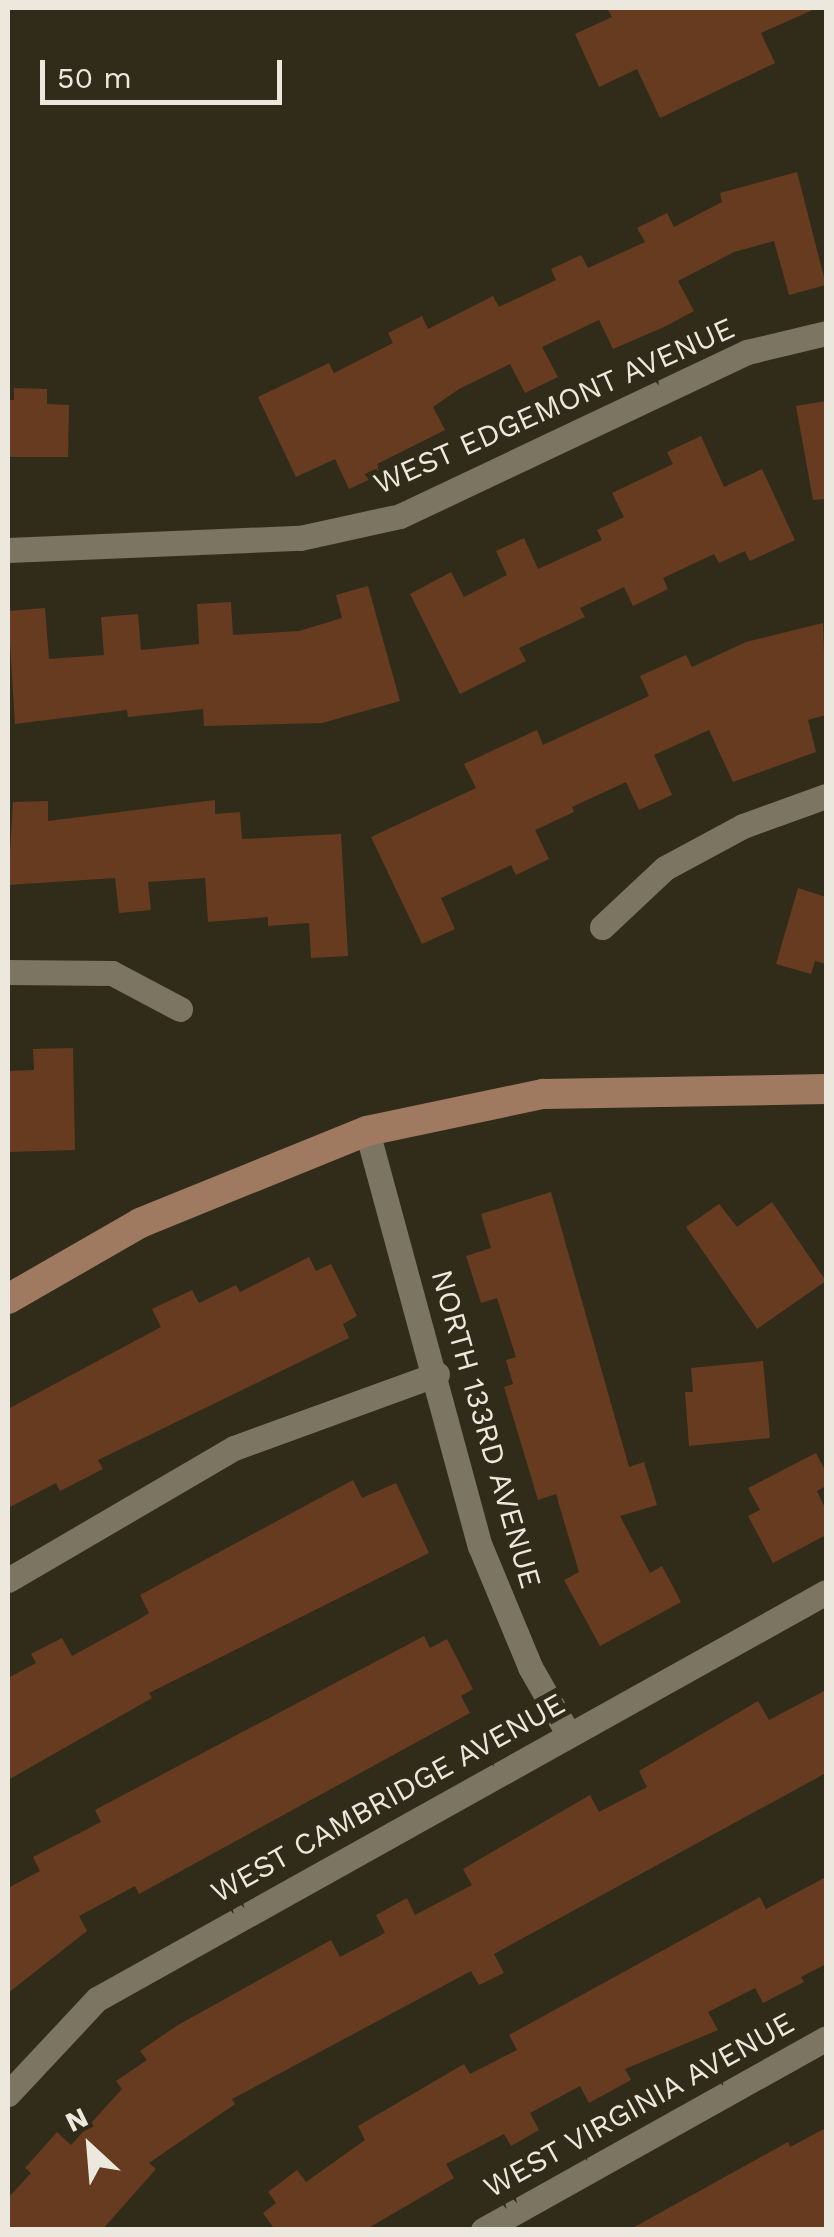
<!DOCTYPE html>
<html>
<head>
<meta charset="utf-8">
<style>
  body { margin:0 }
  #map { position:relative; width:834px; height:2237px; overflow:hidden; background:#312c1a; font-family:"Work Sans",sans-serif }
  div>[style] { position:absolute }
  .building>* { inset:0; background:#663b20 }
  .street>* { height:25px; margin:-12.5px; padding:0 12.5px; transform-origin:12.5px; border-radius:12.5px; background:#7b7561 }
  .secondary>* { height:30px; margin:-15px; padding:0 15px; transform-origin:15px; border-radius:15px; background:#9f7a61 }
  span { translate:-50% -50%; white-space:nowrap; text-align:center; line-height:1.15; -webkit-text-stroke:10px #312c1a; paint-order:stroke }
  .street-label { font-size:30px; color:#ece8dd }
  .frame { position:absolute; inset:0; border:10px solid #ece8dd; pointer-events:none }
  .north { position:absolute; left:40px; top:2097px; width:100px; height:100px; -webkit-text-stroke:8px #312c1a; paint-order:stroke; rotate:334deg; font-size:28px; font-weight:700; line-height:40px; text-align:center; color:#ece8dd }
  .north::after { content:''; display:block; margin:auto; width:35px; height:45px; background:#ece8dd; clip-path:polygon(50% 0,100% 100%,50% 72%,0 100%) }
  .scale { position:absolute; left:40px; top:60px; width:242px; height:45px; box-sizing:border-box; border:5px solid #ece8dd; border-top:0; padding-left:12px; font-size:30px; line-height:35px; white-space:nowrap; color:#ece8dd; -webkit-text-stroke:8px #312c1a; paint-order:stroke }
</style>
</head>
<body>
<div id="map">
  <div class="building">
    <i style="clip-path:polygon(607px 8px,817px 8px,761px 33px,775px 63px,660px 118px,637px 69px,599px 87px,575px 34px,612px 17px)"></i>
    <i style="clip-path:polygon(797px 172px,826px 285px,789px 295px,774px 241px,734px 252px,678px 281px,694px 311px,664px 327px,613px 349px,599px 320px,542px 347px,558px 377px,525px 393px,510px 364px,459px 389px,433px 407px,445px 430px,377px 464px,381px 474px,349px 489px,335px 459px,296px 477px,258px 397px,329px 363px,334px 373px,393px 343px,388px 333px,422px 316px,428px 329px,493px 296px,499px 307px,556px 280px,551px 269px,581px 255px,588px 268px,645px 242px,637px 228px,667px 213px,674px 227px,722px 202px,720px 193px)"></i>
    <i style="clip-path:polygon(14px 388px,47px 389px,47px 404px,69px 405px,68px 457px,8px 457px,8px 400px,14px 400px)"></i>
    <i style="clip-path:polygon(826px 401px,826px 499px,813px 500px,796px 406px)"></i>
    <i style="clip-path:polygon(701px 436px,724px 487px,762px 469px,795px 540px,750px 561px,745px 551px,719px 563px,714px 554px,663px 578px,668px 589px,633px 606px,624px 587px,580px 608px,585px 617px,519px 648px,526px 661px,460px 694px,410px 594px,451px 572px,464px 597px,507px 575px,496px 551px,524px 538px,538px 569px,602px 540px,597px 530px,624px 517px,612px 493px,673px 464px,667px 452px)"></i>
    <i style="clip-path:polygon(368px 586px,400px 701px,322px 723px,204px 726px,203px 709px,128px 717px,127px 710px,15px 724px,8px 611px,45px 608px,49px 659px,104px 655px,101px 617px,138px 614px,141px 650px,199px 644px,197px 604px,231px 602px,233px 635px,299px 631px,342px 618px,336px 595px)"></i>
    <i style="clip-path:polygon(823px 623px,826px 715px,808px 720px,816px 752px,733px 782px,709px 730px,654px 755px,672px 795px,639px 810px,626px 782px,572px 807px,574px 812px,535px 830px,549px 859px,516px 875px,511px 865px,441px 898px,455px 929px,422px 944px,371px 837px,476px 788px,464px 764px,537px 730px,543px 745px,649px 696px,640px 676px,686px 655px,692px 667px,746px 642px)"></i>
    <i style="clip-path:polygon(215px 800px,215px 814px,240px 812px,242px 839px,341px 834px,348px 956px,311px 958px,309px 923px,268px 926px,268px 917px,208px 922px,205px 878px,148px 882px,151px 910px,119px 913px,115px 878px,8px 885px,13px 802px,48px 801px,48px 821px)"></i>
    <i style="clip-path:polygon(798px 888px,826px 897px,826px 964px,815px 961px,811px 974px,776px 964px)"></i>
    <i style="clip-path:polygon(73px 1048px,75px 1150px,8px 1152px,8px 1071px,34px 1070px,33px 1049px)"></i>
    <i style="clip-path:polygon(551px 1192px,629px 1467px,644px 1462px,657px 1505px,620px 1516px,650px 1573px,662px 1566px,681px 1602px,600px 1646px,564px 1580px,579px 1572px,556px 1494px,538px 1500px,504px 1387px,513px 1384px,506px 1360px,516px 1357px,497px 1298px,481px 1303px,466px 1256px,491px 1248px,481px 1214px)"></i>
    <i style="clip-path:polygon(772px 1202px,826px 1281px,757px 1329px,686px 1227px,719px 1204px,737px 1227px)"></i>
    <i style="clip-path:polygon(309px 1257px,316px 1271px,331px 1264px,357px 1316px,343px 1324px,349px 1338px,98px 1460px,103px 1469px,60px 1491px,56px 1483px,8px 1508px,8px 1409px,161px 1327px,152px 1309px,192px 1290px,199px 1303px,236px 1285px,240px 1292px)"></i>
    <i style="clip-path:polygon(763px 1361px,770px 1438px,689px 1446px,685px 1392px,693px 1392px,691px 1368px)"></i>
    <i style="clip-path:polygon(816px 1453px,826px 1472px,826px 1486px,817px 1491px,826px 1510px,826px 1535px,773px 1563px,748px 1516px,760px 1510px,748px 1488px)"></i>
    <i style="clip-path:polygon(353px 1480px,362px 1498px,396px 1483px,429px 1553px,149px 1693px,152px 1698px,8px 1780px,8px 1678px,36px 1663px,31px 1654px,62px 1638px,72px 1656px,138px 1620px,149px 1613px,140px 1595px)"></i>
    <i style="clip-path:polygon(424px 1636px,430px 1648px,447px 1639px,473px 1689px,461px 1696px,470px 1713px,139px 1894px,135px 1886px,79px 1916px,87px 1931px,8px 1993px,8px 1888px,40px 1871px,33px 1857px,101px 1822px,95px 1810px)"></i>
    <i style="clip-path:polygon(826px 1690px,826px 1773px,494px 1954px,504px 1973px,479px 1985px,471px 1971px,232px 2099px,235px 2104px,149px 2163px,156px 2169px,102px 2230px,8px 2230px,8px 2198px,31px 2173px,25px 2168px,57px 2132px,71px 2145px,122px 2089px,116px 2081px,147px 2060px,140px 2051px,178px 2025px,331px 1940px,340px 1957px,385px 1933px,376px 1915px,407px 1898px,415px 1915px,472px 1885px,463px 1869px,590px 1795px,599px 1812px,647px 1787px,639px 1771px,758px 1701px,769px 1720px)"></i>
    <i style="clip-path:polygon(826px 1877px,826px 1964px,801px 1977px,804px 1982px,763px 2003px,755px 1988px,708px 2012px,718px 2030px,625px 2069px,631px 2080px,589px 2103px,580px 2086px,530px 2113px,539px 2130px,511px 2146px,504px 2134px,446px 2164px,454px 2178px,365px 2230px,275px 2230px,263px 2213px,276px 2203px,268px 2192px,297px 2170px,306px 2182px,365px 2140px,358px 2126px,464px 2064px,470px 2074px,517px 2050px,509px 2035px,760px 1897px,766px 1909px)"></i>
    <i style="clip-path:polygon(826px 2128px,826px 2230px,629px 2230px,788px 2142px,790px 2147px)"></i>
  </div>
  <div class="street">
    <i style="left:8px;top:550px;width:292px;rotate:-2.4deg"></i>
    <i style="left:300px;top:538px;width:102px;rotate:-12.4deg"></i>
    <i style="left:400px;top:516px;width:384px;rotate:-25.3deg"></i>
    <i style="left:747px;top:352px;width:81px;rotate:-13.5deg"></i>
    <i style="left:602px;top:927px;width:86px;rotate:-43.1deg"></i>
    <i style="left:665px;top:868px;width:89px;rotate:-28.3deg"></i>
    <i style="left:743px;top:826px;width:88px;rotate:-19.9deg"></i>
    <i style="left:8px;top:972px;width:104px;rotate:0.6deg"></i>
    <i style="left:112px;top:973px;width:77px;rotate:27.9deg"></i>
    <i style="left:367px;top:1131px;width:430px;rotate:74.8deg"></i>
    <i style="left:480px;top:1546px;width:131px;rotate:67.5deg"></i>
    <i style="left:530px;top:1667px;width:78px;rotate:60.2deg"></i>
    <i style="left:8px;top:1580px;width:262px;rotate:-30.3deg"></i>
    <i style="left:234px;top:1448px;width:216px;rotate:-20deg"></i>
    <i style="left:8px;top:2094px;width:130px;rotate:-46.9deg"></i>
    <i style="left:97px;top:1999px;width:835px;rotate:-29.17deg"></i>
    <i style="left:483px;top:2230px;width:393px;rotate:-29.2deg"></i>
  </div>
  <div class="secondary">
    <i style="left:8px;top:1299px;width:152px;rotate:-29.9deg"></i>
    <i style="left:140px;top:1223px;width:245px;rotate:-22.1deg"></i>
    <i style="left:367px;top:1131px;width:180px;rotate:-11.9deg"></i>
    <i style="left:543px;top:1094px;width:283px;rotate:-1deg"></i>
  </div>
  <div class="street-label">
    <span style="left:554px;top:406px;rotate:-24deg">WEST EDGEMONT AVENUE</span>
    <span style="left:486px;top:1429px;rotate:74deg">NORTH 133RD AVENUE</span>
    <span style="left:388px;top:1798px;rotate:-29deg">WEST CAMBRIDGE AVENUE</span>
    <span style="left:639px;top:2105px;rotate:-29deg">WEST VIRGINIA AVENUE</span>
  </div>
  <div class="frame"></div>
  <div class="north">N</div>
  <div class="scale">50 m</div>
</div>
</body>
</html>
